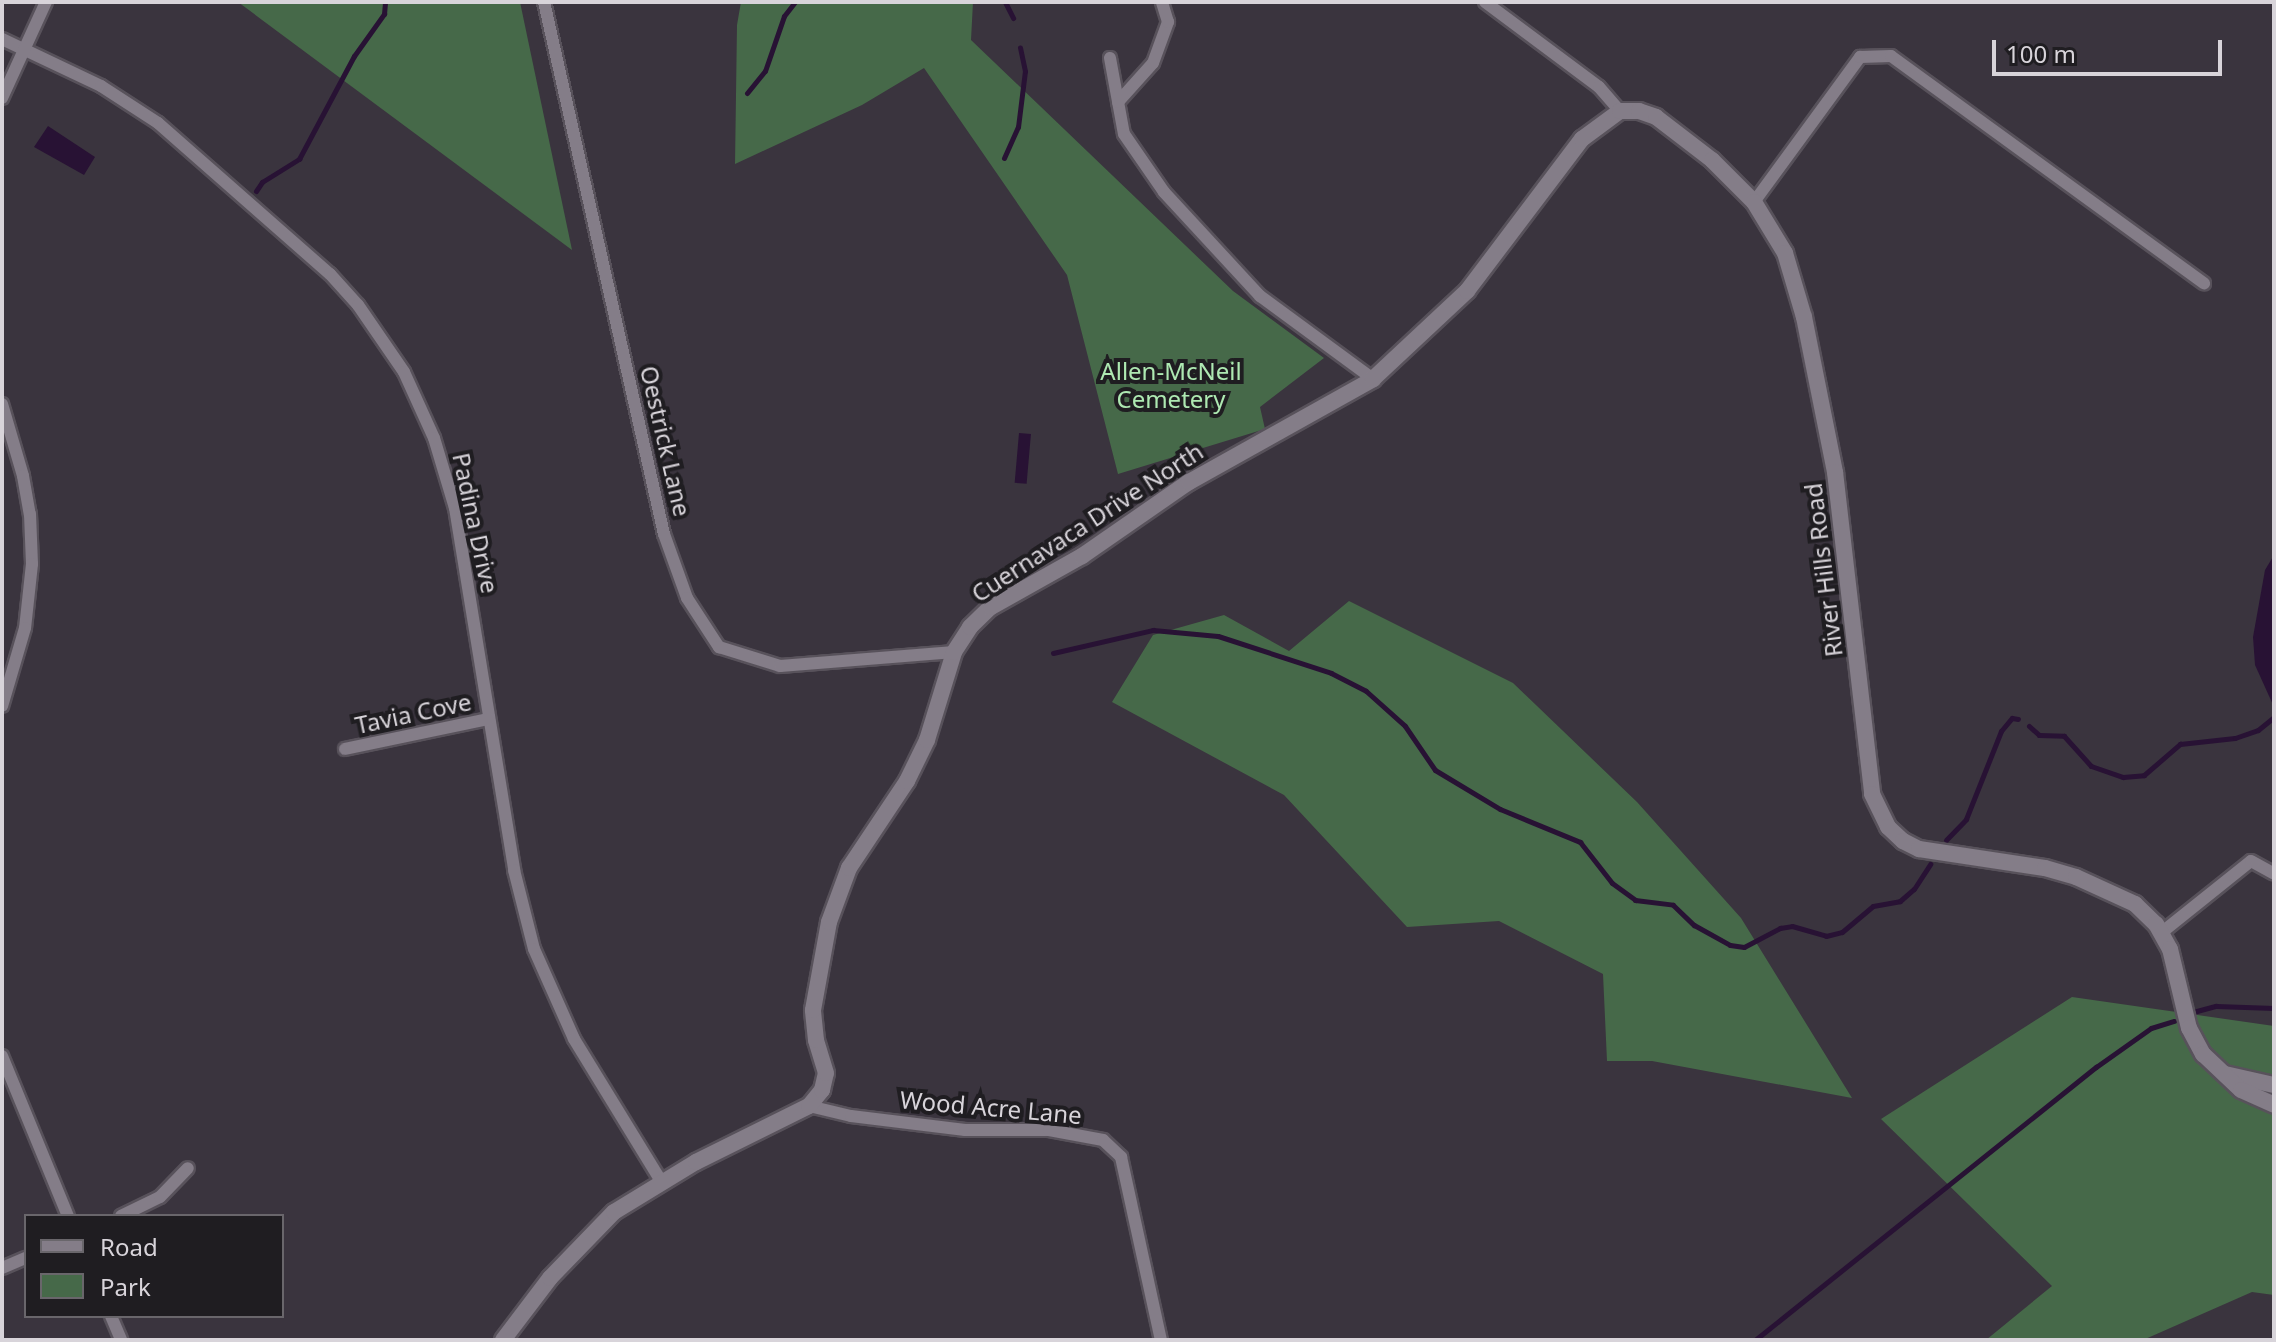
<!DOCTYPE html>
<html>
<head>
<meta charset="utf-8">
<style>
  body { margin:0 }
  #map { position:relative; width:2276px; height:1342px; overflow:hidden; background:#3a343e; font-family:"Noto Sans",sans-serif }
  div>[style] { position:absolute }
  .green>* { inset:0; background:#466949 }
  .water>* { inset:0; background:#281234; transform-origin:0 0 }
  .stream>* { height:5px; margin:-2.5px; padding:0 2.5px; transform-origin:2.5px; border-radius:2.5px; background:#281234 }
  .roads { filter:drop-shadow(2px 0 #58525b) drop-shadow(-2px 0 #58525b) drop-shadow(0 2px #58525b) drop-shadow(0 -2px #58525b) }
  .minor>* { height:12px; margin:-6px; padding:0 6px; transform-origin:6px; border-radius:6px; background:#847d88 }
  .tertiary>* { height:16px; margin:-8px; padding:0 8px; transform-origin:8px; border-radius:8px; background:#847d88 }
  span { translate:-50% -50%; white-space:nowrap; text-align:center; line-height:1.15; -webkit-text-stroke:8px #1f1d21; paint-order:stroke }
  .park-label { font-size:24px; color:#aee9b2 }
  .street-label { font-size:24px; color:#d8d4da }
  .frame { position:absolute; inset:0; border:4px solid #d8d4da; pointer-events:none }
  .legend { position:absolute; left:24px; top:1214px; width:260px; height:104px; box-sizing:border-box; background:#1f1d21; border:2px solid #69666b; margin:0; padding:10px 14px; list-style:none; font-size:24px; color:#d8d4da }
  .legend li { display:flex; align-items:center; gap:16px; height:40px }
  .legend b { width:40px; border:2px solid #69666b }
  .scale { position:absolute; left:1992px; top:40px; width:230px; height:36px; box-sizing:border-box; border:4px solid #d8d4da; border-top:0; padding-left:10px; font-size:24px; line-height:28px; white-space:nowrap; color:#d8d4da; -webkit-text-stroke:6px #1f1d21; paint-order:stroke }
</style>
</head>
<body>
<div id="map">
  <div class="green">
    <i style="clip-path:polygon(238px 2px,520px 2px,572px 250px)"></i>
    <i style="clip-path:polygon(741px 2px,973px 2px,971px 40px,1233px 291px,1324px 358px,1260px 407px,1265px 429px,1118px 474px,1067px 275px,924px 68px,862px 105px,735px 164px,737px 25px)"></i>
    <i style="clip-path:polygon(1349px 601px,1513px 683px,1637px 802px,1741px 918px,1852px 1098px,1652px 1061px,1607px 1061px,1603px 974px,1499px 921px,1407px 927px,1284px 795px,1112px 702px,1153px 635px,1224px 615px,1289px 651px)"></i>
    <i style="clip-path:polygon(2072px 997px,2274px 1026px,2274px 1295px,2252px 1292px,2143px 1340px,1986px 1340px,2052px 1286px,1881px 1119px)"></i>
  </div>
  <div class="water">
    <i style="clip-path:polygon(48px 126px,95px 157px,84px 175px,34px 147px)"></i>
    <i style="left:1019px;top:433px;width:12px;height:50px;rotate:5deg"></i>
    <i style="clip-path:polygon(2274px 555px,2274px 707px,2255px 665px,2253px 637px,2265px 570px)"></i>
  </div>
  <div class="stream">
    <i style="left:1005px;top:2px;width:18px;rotate:63deg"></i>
    <i style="left:747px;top:93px;width:28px;rotate:-51deg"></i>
    <i style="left:765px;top:71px;width:58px;rotate:-70.9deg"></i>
    <i style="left:784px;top:16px;width:18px;rotate:-52deg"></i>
    <i style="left:1004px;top:158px;width:34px;rotate:-66deg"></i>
    <i style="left:1018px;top:127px;width:56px;rotate:-82.9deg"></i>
    <i style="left:1025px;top:71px;width:24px;rotate:-102deg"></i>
    <i style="left:256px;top:191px;width:11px;rotate:-56deg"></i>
    <i style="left:262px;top:182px;width:44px;rotate:-31.9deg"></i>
    <i style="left:299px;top:159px;width:117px;rotate:-61.9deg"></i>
    <i style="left:354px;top:56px;width:52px;rotate:-54.5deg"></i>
    <i style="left:384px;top:14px;width:12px;rotate:-85deg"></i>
    <i style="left:1053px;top:653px;width:103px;rotate:-13deg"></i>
    <i style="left:1153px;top:630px;width:65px;rotate:5.3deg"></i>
    <i style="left:1218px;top:636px;width:119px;rotate:18.1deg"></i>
    <i style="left:1331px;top:673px;width:39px;rotate:27deg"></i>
    <i style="left:1366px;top:691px;width:52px;rotate:41.9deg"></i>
    <i style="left:1405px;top:726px;width:53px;rotate:55.7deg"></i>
    <i style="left:1435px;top:770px;width:76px;rotate:31deg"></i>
    <i style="left:1500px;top:809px;width:87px;rotate:22.4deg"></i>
    <i style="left:1580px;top:842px;width:52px;rotate:52deg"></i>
    <i style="left:1612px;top:883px;width:29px;rotate:36deg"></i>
    <i style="left:1635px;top:900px;width:38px;rotate:7deg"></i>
    <i style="left:1673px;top:905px;width:29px;rotate:44deg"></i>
    <i style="left:1694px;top:925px;width:41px;rotate:29.1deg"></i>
    <i style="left:1730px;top:945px;width:14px;rotate:8deg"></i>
    <i style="left:1744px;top:947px;width:41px;rotate:-27.8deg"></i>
    <i style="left:1780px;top:928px;width:12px;rotate:-9deg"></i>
    <i style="left:1792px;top:926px;width:35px;rotate:16deg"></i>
    <i style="left:1826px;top:936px;width:16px;rotate:-14deg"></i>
    <i style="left:1842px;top:932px;width:40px;rotate:-40deg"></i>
    <i style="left:1873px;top:906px;width:27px;rotate:-10deg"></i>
    <i style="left:1900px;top:901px;width:18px;rotate:-41deg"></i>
    <i style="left:1914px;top:889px;width:30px;rotate:-57deg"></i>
    <i style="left:2029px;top:726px;width:13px;rotate:42deg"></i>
    <i style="left:2039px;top:735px;width:25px;rotate:2deg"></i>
    <i style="left:2064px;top:736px;width:40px;rotate:48deg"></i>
    <i style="left:2091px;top:766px;width:34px;rotate:19deg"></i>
    <i style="left:2123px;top:777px;width:21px;rotate:-5deg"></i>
    <i style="left:2144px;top:775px;width:48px;rotate:-40.7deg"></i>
    <i style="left:2180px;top:744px;width:55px;rotate:-6.2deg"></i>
    <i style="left:2235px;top:738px;width:24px;rotate:-19deg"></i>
    <i style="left:2258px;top:730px;width:21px;rotate:-39deg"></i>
    <i style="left:1946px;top:840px;width:29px;rotate:-46deg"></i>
    <i style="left:1966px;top:819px;width:95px;rotate:-68.3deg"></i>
    <i style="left:2001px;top:731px;width:17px;rotate:-50deg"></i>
    <i style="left:2012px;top:718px;width:6px;rotate:9deg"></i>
    <i style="left:2193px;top:1012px;width:24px;rotate:-15deg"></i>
    <i style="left:2216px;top:1006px;width:58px;rotate:2deg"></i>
    <i style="left:1755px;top:1340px;width:437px;rotate:-38.7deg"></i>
    <i style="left:2096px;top:1067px;width:67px;rotate:-35.3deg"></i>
    <i style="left:2151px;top:1028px;width:24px;rotate:-17deg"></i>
  </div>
  <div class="roads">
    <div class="minor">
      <i style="left:544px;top:2px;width:545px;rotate:77.29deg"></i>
      <i style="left:664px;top:534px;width:68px;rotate:70.2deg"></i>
      <i style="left:687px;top:598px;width:59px;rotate:56.9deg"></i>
      <i style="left:719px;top:647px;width:64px;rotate:17.3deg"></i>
      <i style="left:780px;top:666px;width:175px;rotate:-4.6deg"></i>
      <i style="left:1485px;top:2px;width:142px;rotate:36.7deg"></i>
      <i style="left:1599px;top:87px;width:32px;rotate:49deg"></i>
      <i style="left:2px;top:39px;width:110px;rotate:25.4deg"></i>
      <i style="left:101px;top:86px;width:68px;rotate:33deg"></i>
      <i style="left:158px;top:123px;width:229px;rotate:41.3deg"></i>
      <i style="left:330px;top:274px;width:42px;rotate:47.9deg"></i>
      <i style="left:358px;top:305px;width:81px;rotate:55.5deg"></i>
      <i style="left:404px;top:372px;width:72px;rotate:65.6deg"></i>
      <i style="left:434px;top:438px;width:73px;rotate:73.3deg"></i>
      <i style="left:455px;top:508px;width:367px;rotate:80.7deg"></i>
      <i style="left:514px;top:870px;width:81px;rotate:75.8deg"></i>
      <i style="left:534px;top:949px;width:98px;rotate:66deg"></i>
      <i style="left:574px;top:1039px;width:167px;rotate:58.5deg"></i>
      <i style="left:1110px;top:58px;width:77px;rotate:79.6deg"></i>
      <i style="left:1124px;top:134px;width:70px;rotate:55.4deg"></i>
      <i style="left:1164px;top:192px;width:142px;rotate:47.3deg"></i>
      <i style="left:1260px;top:296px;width:140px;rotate:36.3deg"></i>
      <i style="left:2px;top:98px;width:106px;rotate:-65.4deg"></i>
      <i style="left:1118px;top:102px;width:52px;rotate:-48.1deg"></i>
      <i style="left:1153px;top:63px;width:44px;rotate:-69.9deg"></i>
      <i style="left:1168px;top:22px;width:21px;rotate:-107deg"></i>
      <i style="left:1754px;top:202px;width:180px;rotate:-53.8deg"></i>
      <i style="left:1860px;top:57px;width:31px;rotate:-2deg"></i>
      <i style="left:1891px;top:56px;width:387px;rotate:36deg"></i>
      <i style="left:2px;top:404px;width:75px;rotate:73.7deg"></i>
      <i style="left:23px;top:476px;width:39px;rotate:80deg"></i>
      <i style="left:30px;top:514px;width:50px;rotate:87.7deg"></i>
      <i style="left:32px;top:564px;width:64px;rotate:96.2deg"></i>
      <i style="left:25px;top:628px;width:81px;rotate:106.4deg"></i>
      <i style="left:345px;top:749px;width:147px;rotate:-11.8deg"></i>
      <i style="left:2161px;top:933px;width:115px;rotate:-38.7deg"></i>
      <i style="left:2251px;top:861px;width:26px;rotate:29deg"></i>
      <i style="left:2px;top:1056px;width:173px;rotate:67.6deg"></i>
      <i style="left:809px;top:1106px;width:43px;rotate:13.4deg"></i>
      <i style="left:851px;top:1116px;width:115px;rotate:7deg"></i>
      <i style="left:965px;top:1130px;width:84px"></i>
      <i style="left:1049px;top:1130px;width:55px;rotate:10.5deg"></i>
      <i style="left:1103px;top:1140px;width:25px;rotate:43deg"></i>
      <i style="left:1121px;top:1157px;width:187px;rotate:77.7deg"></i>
      <i style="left:121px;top:1216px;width:43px;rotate:-26deg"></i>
      <i style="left:160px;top:1197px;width:40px;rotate:-46deg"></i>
      <i style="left:2px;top:1268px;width:26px;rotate:-23deg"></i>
      <i style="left:111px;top:1316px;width:26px;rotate:67deg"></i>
    </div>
    <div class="tertiary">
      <i style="left:2225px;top:1074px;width:50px;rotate:12.7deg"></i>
      <i style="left:503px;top:1340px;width:78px;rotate:-52.8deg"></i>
      <i style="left:550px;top:1278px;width:92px;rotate:-45.9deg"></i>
      <i style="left:614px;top:1212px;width:96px;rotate:-31.4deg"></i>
      <i style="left:696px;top:1162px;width:126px;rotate:-26.4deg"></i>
      <i style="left:809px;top:1106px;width:21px;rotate:-51deg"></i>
      <i style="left:822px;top:1090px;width:17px;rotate:-77deg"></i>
      <i style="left:826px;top:1073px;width:34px;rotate:-107deg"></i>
      <i style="left:816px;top:1040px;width:30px;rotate:-96deg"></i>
      <i style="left:813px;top:1010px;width:89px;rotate:-79.7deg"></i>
      <i style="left:829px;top:922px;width:58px;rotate:-69.7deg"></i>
      <i style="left:849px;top:868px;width:105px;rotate:-56.3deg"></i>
      <i style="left:907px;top:781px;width:46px;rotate:-64deg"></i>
      <i style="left:927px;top:740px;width:92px;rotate:-72.9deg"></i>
      <i style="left:954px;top:652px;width:30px;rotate:-57deg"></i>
      <i style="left:970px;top:627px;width:29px;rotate:-44deg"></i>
      <i style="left:991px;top:607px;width:104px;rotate:-29.3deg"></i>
      <i style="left:1082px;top:556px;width:130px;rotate:-34.7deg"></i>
      <i style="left:1189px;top:482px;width:211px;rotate:-29.2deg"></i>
      <i style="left:1373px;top:379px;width:129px;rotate:-43.1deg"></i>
      <i style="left:1467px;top:291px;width:191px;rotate:-52.9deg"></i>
      <i style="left:1582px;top:139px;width:47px;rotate:-36.4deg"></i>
      <i style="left:1620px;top:111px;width:19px"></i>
      <i style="left:1639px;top:111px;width:18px;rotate:19deg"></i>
      <i style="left:1656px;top:117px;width:71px;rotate:37.5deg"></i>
      <i style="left:1712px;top:160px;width:59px;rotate:45deg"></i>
      <i style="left:1754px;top:202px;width:60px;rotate:58.7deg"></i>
      <i style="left:1785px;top:253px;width:67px;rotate:73.5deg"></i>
      <i style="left:1804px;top:317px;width:158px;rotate:78.7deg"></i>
      <i style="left:1835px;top:472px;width:324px;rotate:83.4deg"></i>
      <i style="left:1872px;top:794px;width:37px;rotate:64deg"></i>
      <i style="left:1888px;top:827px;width:21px;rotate:43deg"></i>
      <i style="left:1903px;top:841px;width:18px;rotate:27deg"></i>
      <i style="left:1919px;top:849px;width:127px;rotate:8.6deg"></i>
      <i style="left:2045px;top:868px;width:32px;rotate:16deg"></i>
      <i style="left:2076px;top:877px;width:65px;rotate:24.6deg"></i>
      <i style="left:2135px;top:904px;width:29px;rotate:44deg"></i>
      <i style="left:2156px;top:924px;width:29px;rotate:61deg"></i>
      <i style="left:2170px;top:949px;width:81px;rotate:76.5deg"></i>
      <i style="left:2189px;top:1028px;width:30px;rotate:62deg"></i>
      <i style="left:2203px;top:1054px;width:52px;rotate:43.5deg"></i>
      <i style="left:2241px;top:1090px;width:36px;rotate:24deg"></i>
    </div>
  </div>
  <div class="park-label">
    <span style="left:1171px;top:385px">Allen-McNeil<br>Cemetery</span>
  </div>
  <div class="street-label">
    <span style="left:666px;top:441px;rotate:77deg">Oestrick Lane</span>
    <span style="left:1087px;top:522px;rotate:-33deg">Cuernavaca Drive North</span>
    <span style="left:476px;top:523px;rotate:78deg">Padina Drive</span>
    <span style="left:1823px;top:570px;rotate:-97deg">River Hills Road</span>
    <span style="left:413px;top:713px;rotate:-12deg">Tavia Cove</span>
    <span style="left:991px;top:1107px;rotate:5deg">Wood Acre Lane</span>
  </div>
  <div class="frame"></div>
  <ul class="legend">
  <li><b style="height:10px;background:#847d88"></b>Road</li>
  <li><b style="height:22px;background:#466949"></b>Park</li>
  </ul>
  <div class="scale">100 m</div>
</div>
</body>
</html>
